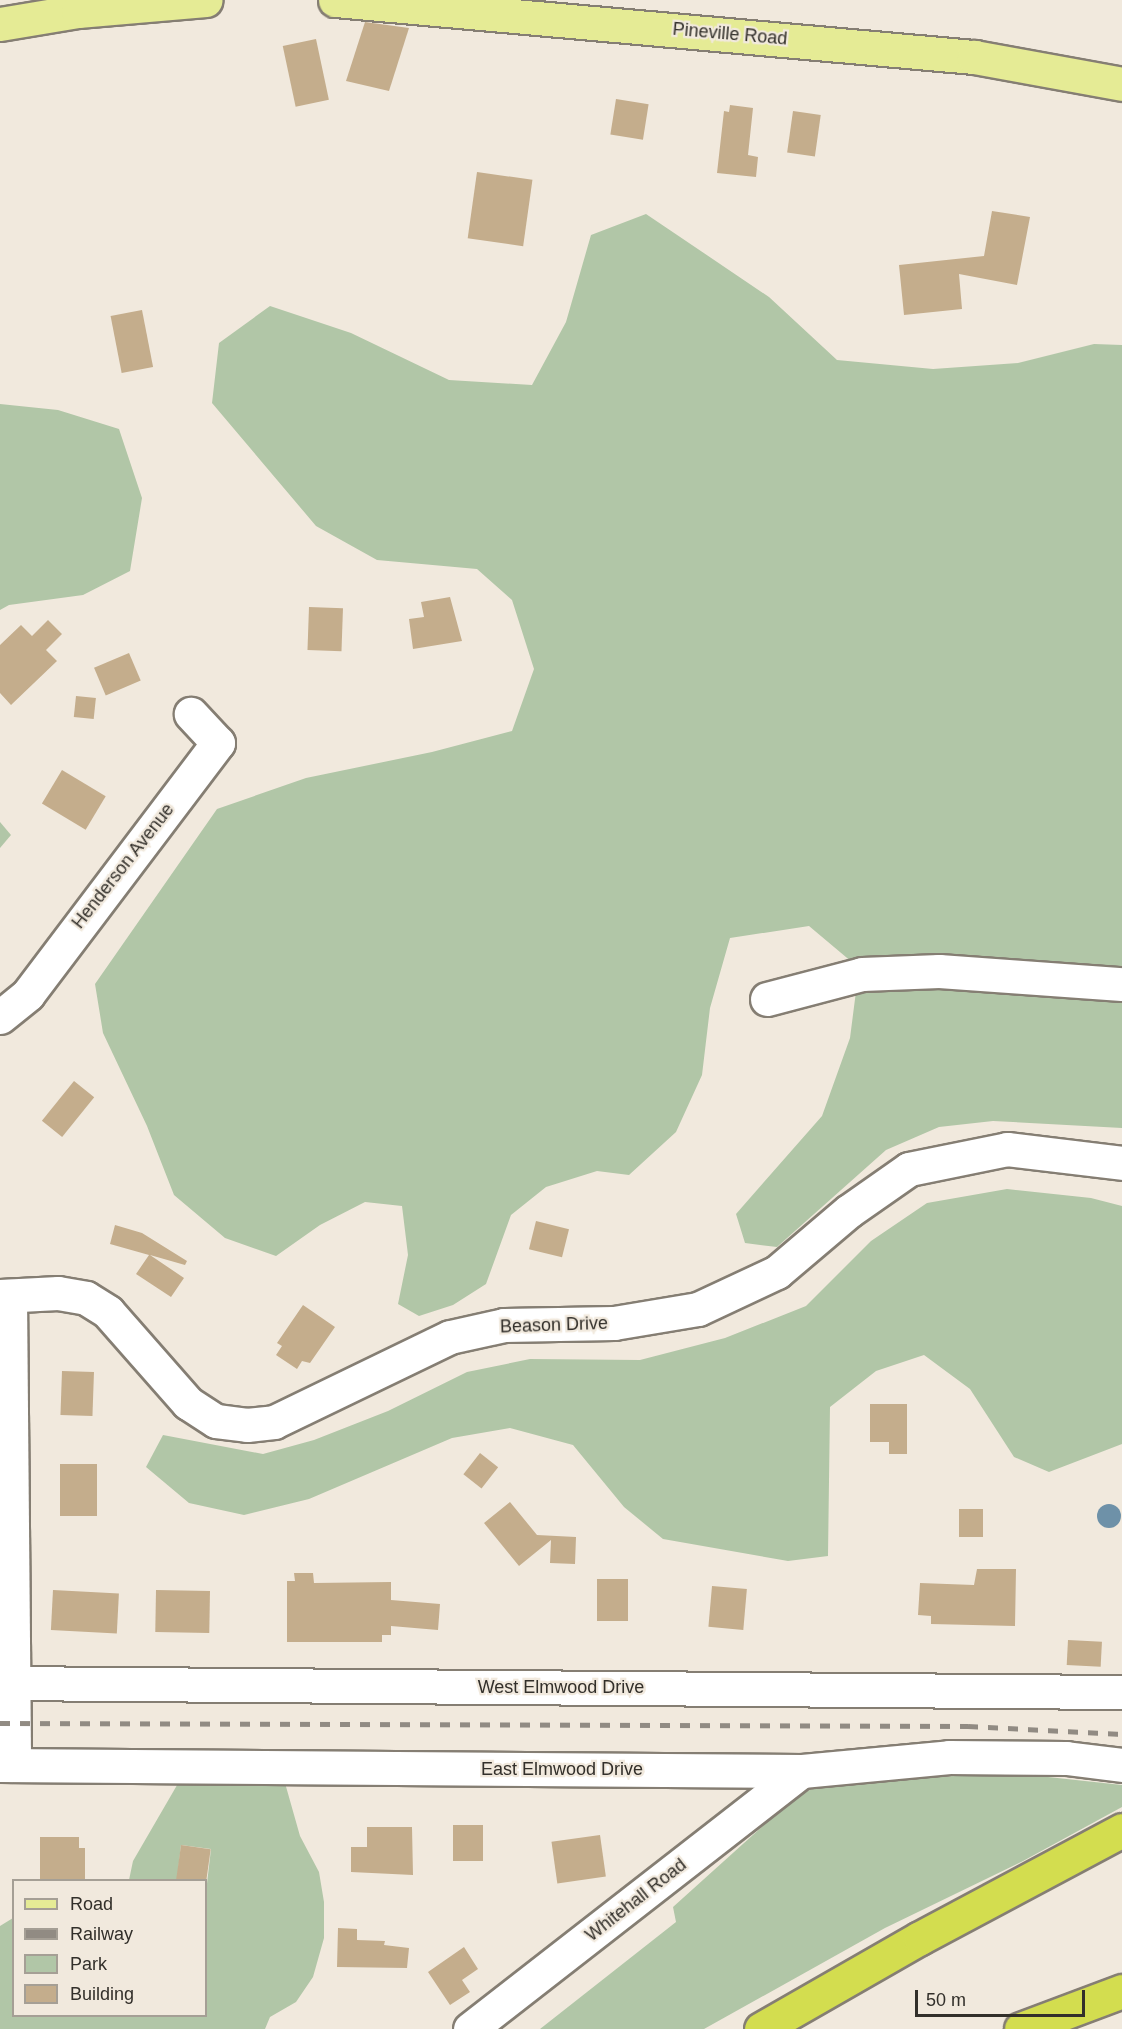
<!DOCTYPE html>
<html>
<head>
<meta charset="utf-8">
<style>
  body { margin:0 }
  #map { position:relative; width:1122px; height:2029px; overflow:hidden; background:#f1e9dd; font-family:Helvetica,sans-serif }
  div>[style] { position:absolute }
  .green>* { inset:0; background:#b1c6a7 }
  .water>* { inset:0; background:#6e91a8 }
  .round { border-radius:50% }
  .building>* { inset:0; background:#c4ad8c; transform-origin:0 0 }
  .roads { filter:drop-shadow(2px 0 #857e73) drop-shadow(-2px 0 #857e73) drop-shadow(0 2px #857e73) drop-shadow(0 -2px #857e73) }
  .minor>* { height:33px; margin:-16.5px; padding:0 16.5px; transform-origin:16.5px; border-radius:16.5px; background:#fff }
  .major>* { height:33px; margin:-16.5px; padding:0 16.5px; transform-origin:16.5px; border-radius:16.5px; background:#e5eb95 }
  .highway>* { height:33px; margin:-16.5px; padding:0 16.5px; transform-origin:16.5px; border-radius:16.5px; background:#d3dd4f }
  .rail>* { height:4.5px; margin-top:-2.25px; transform-origin:0; background:repeating-linear-gradient(90deg,#918b83 0 10px,transparent 0 20px) }
  span { translate:-50% -50%; white-space:nowrap; text-align:center; line-height:1.15; -webkit-text-stroke:4.5px #f1e9dd; paint-order:stroke }
  .street-label { font-size:18px; color:#322f2a }
  .legend { position:absolute; left:12px; top:1879px; width:195px; height:138px; box-sizing:border-box; background:#f1e9dd; border:2px solid #a59f95; margin:0; padding:8px 10px; list-style:none; font-size:18px; color:#322f2a }
  .legend li { display:flex; align-items:center; gap:12px; height:30px }
  .legend b { width:30px; border:2px solid #a59f95 }
  .scale { position:absolute; left:915px; top:1990px; width:170px; height:27px; box-sizing:border-box; border:3px solid #322f2a; border-top:0; padding-left:8px; font-size:18px; line-height:21px; white-space:nowrap; color:#322f2a; -webkit-text-stroke:4px #f1e9dd; paint-order:stroke }
</style>
</head>
<body>
<div id="map">
  <div class="green">
    <i style="clip-path:polygon(646px 214px,769px 297px,837px 360px,933px 369px,1018px 363px,1094px 344px,1122px 345px,1122px 1128px,993px 1121px,939px 1127px,886px 1150px,777px 1247px,745px 1243px,736px 1214px,822px 1116px,850px 1038px,859px 968px,809px 926px,730px 938px,710px 1008px,702px 1075px,676px 1132px,629px 1175px,597px 1171px,546px 1187px,511px 1215px,486px 1284px,453px 1305px,419px 1316px,398px 1304px,408px 1255px,402px 1206px,365px 1202px,320px 1225px,276px 1256px,225px 1238px,174px 1195px,147px 1126px,103px 1033px,95px 984px,217px 809px,306px 778px,432px 752px,512px 731px,534px 669px,512px 600px,477px 569px,377px 560px,316px 526px,212px 403px,219px 343px,270px 306px,351px 333px,449px 380px,532px 385px,566px 322px,591px 235px)"></i>
    <i style="clip-path:polygon(0 404px,58px 410px,119px 429px,142px 498px,130px 571px,83px 595px,9px 605px,0 610px)"></i>
    <i style="clip-path:polygon(0 822px,11px 835px,0 848px)"></i>
    <i style="clip-path:polygon(1007px 1189px,1091px 1198px,1122px 1206px,1122px 1444px,1049px 1472px,1014px 1457px,970px 1389px,924px 1355px,876px 1371px,830px 1407px,828px 1556px,788px 1561px,663px 1539px,624px 1507px,573px 1445px,510px 1428px,452px 1438px,309px 1499px,244px 1515px,189px 1503px,146px 1467px,163px 1435px,263px 1454px,314px 1440px,388px 1411px,467px 1372px,530px 1359px,640px 1360px,725px 1338px,806px 1306px,871px 1241px,927px 1203px)"></i>
    <i style="clip-path:polygon(1011px 1773px,1122px 1785px,1122px 1807px,1023px 1861px,885px 1928px,704px 2029px,540px 2029px,676px 1922px,673px 1907px,796px 1796px,819px 1786px,844px 1782px)"></i>
    <i style="clip-path:polygon(180px 1780px,285px 1783px,300px 1836px,319px 1872px,324px 1902px,324px 1938px,313px 1977px,296px 2002px,270px 2017px,265px 2029px,0 2029px,0 1926px,13px 1918px,14px 2016px,206px 2016px,206px 1892px,211px 1849px,181px 1845px,177px 1880px,129px 1880px,133px 1861px)"></i>
  </div>
  <div class="water">
    <i class="round" style="left:1097px;top:1504px;width:24px;height:24px"></i>
  </div>
  <div class="building">
    <i style="clip-path:polygon(365px 22px,409px 28px,389px 91px,346px 81px)"></i>
    <i style="left:316px;top:39px;width:62px;height:34px;rotate:78deg"></i>
    <i style="left:616px;top:99px;width:33px;height:36px;rotate:9deg"></i>
    <i style="clip-path:polygon(730px 105px,753px 108px,748px 155px,758px 157px,756px 177px,717px 173px,724px 111px,729px 112px)"></i>
    <i style="left:793px;top:111px;width:28px;height:42px;rotate:8deg"></i>
    <i style="left:477px;top:172px;width:56px;height:67px;rotate:8deg"></i>
    <i style="clip-path:polygon(992px 211px,1030px 217px,1017px 285px,959px 274px,962px 309px,904px 315px,899px 265px,984px 256px)"></i>
    <i style="left:142px;top:310px;width:58px;height:32px;rotate:79deg"></i>
    <i style="clip-path:polygon(450px 597px,462px 641px,413px 649px,409px 619px,424px 617px,421px 602px)"></i>
    <i style="left:309px;top:607px;width:34px;height:43px;rotate:2deg"></i>
    <i style="clip-path:polygon(48px 620px,62px 634px,46px 650px,57px 661px,11px 705px,0 693px,0 645px,21px 625px,32px 636px)"></i>
    <i style="left:129px;top:653px;width:30px;height:38px;rotate:67deg"></i>
    <i style="left:76px;top:696px;width:20px;height:21px;rotate:6deg"></i>
    <i style="left:62px;top:770px;width:51px;height:39px;rotate:31deg"></i>
    <i style="left:74px;top:1081px;width:26px;height:51px;rotate:39deg"></i>
    <i style="left:536px;top:1221px;width:34px;height:29px;rotate:14deg"></i>
    <i style="clip-path:polygon(115px 1225px,142px 1233px,187px 1261px,185px 1265px,150px 1255px,184px 1278px,171px 1297px,136px 1274px,149px 1255px,110px 1244px)"></i>
    <i style="clip-path:polygon(303px 1305px,335px 1327px,310px 1363px,302px 1361px,297px 1369px,276px 1355px,282px 1346px,277px 1343px)"></i>
    <i style="left:62px;top:1371px;width:32px;height:44px;rotate:2deg"></i>
    <i style="clip-path:polygon(870px 1404px,907px 1404px,907px 1454px,889px 1454px,889px 1442px,870px 1442px)"></i>
    <i style="left:480px;top:1453px;width:23px;height:27px;rotate:38deg"></i>
    <i style="left:60px;top:1464px;width:37px;height:52px"></i>
    <i style="clip-path:polygon(510px 1502px,537px 1535px,576px 1537px,575px 1564px,550px 1563px,551px 1540px,519px 1566px,484px 1523px)"></i>
    <i style="left:959px;top:1509px;width:24px;height:28px"></i>
    <i style="clip-path:polygon(977px 1569px,1016px 1569px,1015px 1626px,931px 1624px,931px 1616px,918px 1615px,920px 1583px,974px 1585px)"></i>
    <i style="clip-path:polygon(294px 1573px,313px 1573px,314px 1583px,391px 1582px,391px 1600px,440px 1604px,438px 1630px,391px 1626px,391px 1635px,382px 1635px,382px 1642px,287px 1642px,287px 1581px,295px 1581px)"></i>
    <i style="left:597px;top:1579px;width:31px;height:42px"></i>
    <i style="left:712px;top:1586px;width:35px;height:41px;rotate:5deg"></i>
    <i style="left:53px;top:1590px;width:66px;height:40px;rotate:3deg"></i>
    <i style="left:156px;top:1590px;width:54px;height:42px;rotate:1deg"></i>
    <i style="left:1068px;top:1640px;width:34px;height:25px;rotate:3deg"></i>
    <i style="left:453px;top:1825px;width:30px;height:36px"></i>
    <i style="clip-path:polygon(367px 1827px,412px 1827px,413px 1875px,351px 1872px,351px 1847px,367px 1847px)"></i>
    <i style="left:600px;top:1835px;width:42px;height:49px;rotate:82deg"></i>
    <i style="clip-path:polygon(40px 1837px,79px 1837px,79px 1848px,85px 1848px,85px 1881px,40px 1881px)"></i>
    <i style="left:181px;top:1845px;width:30px;height:36px;rotate:8deg"></i>
    <i style="clip-path:polygon(338px 1928px,357px 1929px,357px 1940px,385px 1941px,384px 1945px,409px 1948px,407px 1968px,337px 1967px)"></i>
    <i style="clip-path:polygon(464px 1947px,478px 1969px,462px 1980px,470px 1992px,450px 2005px,428px 1972px)"></i>
  </div>
  <div class="roads">
    <div class="minor">
      <i style="left:767px;top:999px;width:98px;rotate:-14.7deg"></i>
      <i style="left:862px;top:974px;width:77px;rotate:-2.2deg"></i>
      <i style="left:939px;top:971px;width:183px;rotate:4.1deg"></i>
      <i style="left:0;top:1017px;width:36px;rotate:-39deg"></i>
      <i style="left:28px;top:994px;width:315px;rotate:-52.9deg"></i>
      <i style="left:218px;top:743px;width:40px;rotate:-133deg"></i>
      <i style="left:0;top:1296px;width:58px;rotate:-3deg"></i>
      <i style="left:58px;top:1293px;width:28px;rotate:10deg"></i>
      <i style="left:86px;top:1298px;width:26px;rotate:32deg"></i>
      <i style="left:108px;top:1312px;width:121px;rotate:48.7deg"></i>
      <i style="left:188px;top:1403px;width:33px;rotate:33deg"></i>
      <i style="left:216px;top:1421px;width:31px;rotate:7deg"></i>
      <i style="left:247px;top:1425px;width:27px;rotate:-6deg"></i>
      <i style="left:274px;top:1422px;width:195px;rotate:-25.8deg"></i>
      <i style="left:450px;top:1337px;width:55px;rotate:-12.5deg"></i>
      <i style="left:504px;top:1325px;width:110px;rotate:-1deg"></i>
      <i style="left:614px;top:1323px;width:85px;rotate:-9.5deg"></i>
      <i style="left:698px;top:1309px;width:87px;rotate:-25.1deg"></i>
      <i style="left:777px;top:1272px;width:94px;rotate:-40.3deg"></i>
      <i style="left:849px;top:1211px;width:73px;rotate:-35deg"></i>
      <i style="left:909px;top:1169px;width:100px;rotate:-11.5deg"></i>
      <i style="left:1007px;top:1149px;width:116px;rotate:6.9deg"></i>
      <i style="left:10px;top:1296px;width:469px;rotate:89.5deg"></i>
      <i style="left:0;top:1683px;width:1122px;rotate:0.46deg"></i>
      <i style="left:0;top:1765px;width:802px;rotate:0.43deg"></i>
      <i style="left:802px;top:1771px;width:148px;rotate:-5.4deg"></i>
      <i style="left:949px;top:1757px;width:117px;rotate:0.5deg"></i>
      <i style="left:1066px;top:1758px;width:56px;rotate:7.1deg"></i>
      <i style="left:470px;top:2029px;width:420px;rotate:-37.9deg"></i>
    </div>
    <div class="major">
      <i style="left:335px;top:0;width:642px;rotate:5.1deg"></i>
      <i style="left:974px;top:57px;width:150px;rotate:10.3deg"></i>
      <i style="left:0;top:24px;width:79px;rotate:-9.5deg"></i>
      <i style="left:78px;top:11px;width:128px;rotate:-4.9deg"></i>
    </div>
    <div class="highway">
      <i style="left:761px;top:2029px;width:183px;rotate:-29.8deg"></i>
      <i style="left:920px;top:1938px;width:229px;rotate:-28.1deg"></i>
      <i style="left:1021px;top:2029px;width:108px;rotate:-20.6deg"></i>
    </div>
  </div>
  <div class="rail">
    <i style="left:0;top:1723px;width:968px;rotate:0.18deg"></i>
    <i style="left:968px;top:1726px;width:154px;rotate:3deg"></i>
  </div>
  <div class="street-label">
    <span style="left:730px;top:34px;rotate:5deg">Pineville Road</span>
    <span style="left:123px;top:866px;rotate:-52deg">Henderson Avenue</span>
    <span style="left:554px;top:1325px;rotate:-2deg">Beason Drive</span>
    <span style="left:561px;top:1687px">West Elmwood Drive</span>
    <span style="left:562px;top:1769px">East Elmwood Drive</span>
    <span style="left:636px;top:1900px;rotate:-38deg">Whitehall Road</span>
  </div>
  <ul class="legend">
  <li><b style="height:8px;background:#e5eb95"></b>Road</li>
  <li><b style="height:8px;background:#918b83"></b>Railway</li>
  <li><b style="height:16px;background:#b1c6a7"></b>Park</li>
  <li><b style="height:16px;background:#c4ad8c"></b>Building</li>
  </ul>
  <div class="scale">50 m</div>
</div>
</body>
</html>
